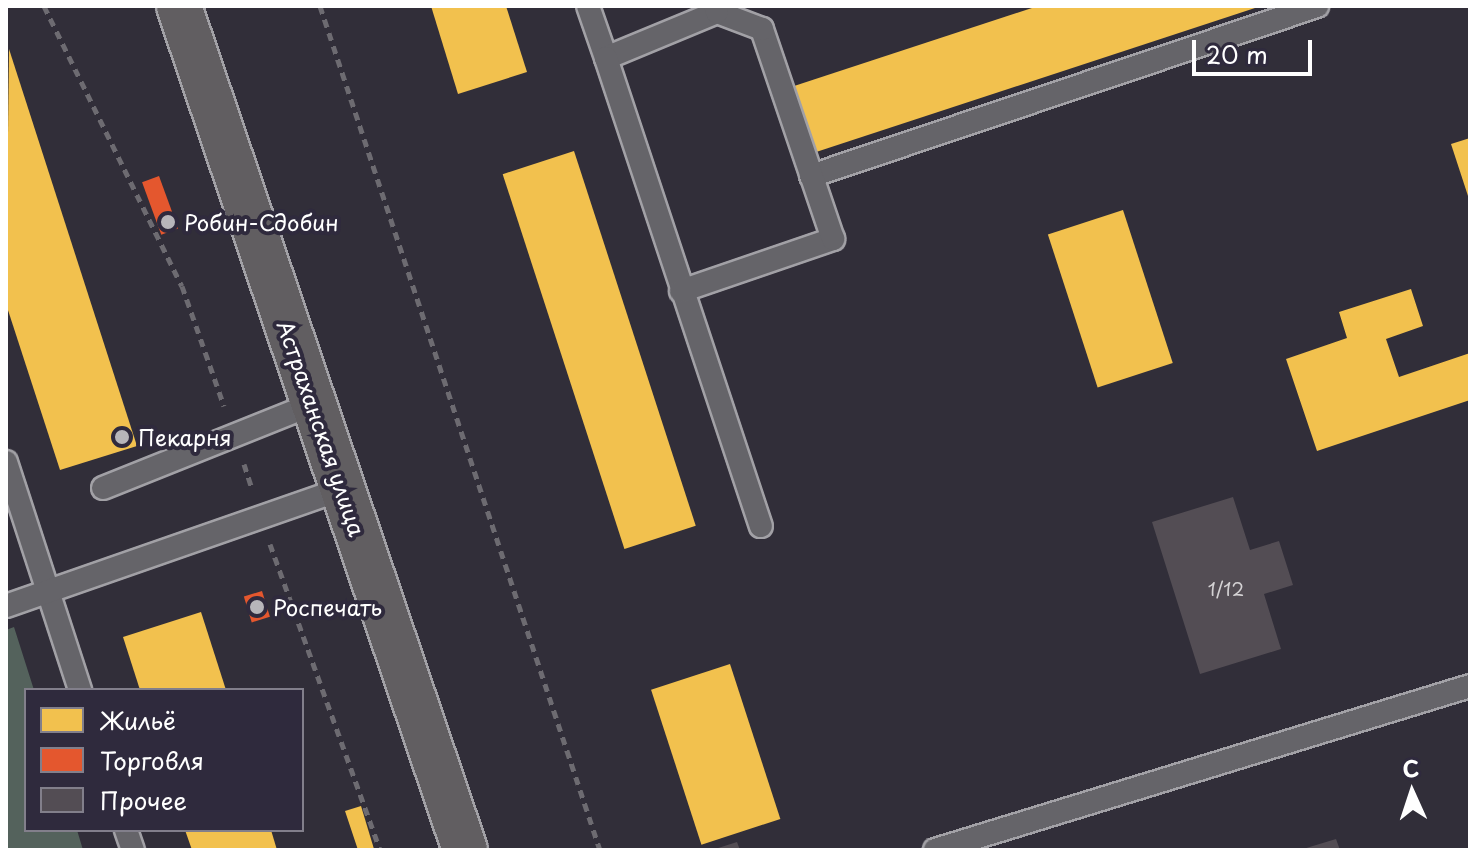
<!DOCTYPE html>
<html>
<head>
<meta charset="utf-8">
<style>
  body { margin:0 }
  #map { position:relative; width:1476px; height:856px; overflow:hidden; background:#312e39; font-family:"Playpen Sans",sans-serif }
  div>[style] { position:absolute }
  .green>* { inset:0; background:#54625c }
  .homes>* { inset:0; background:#f2c14e; transform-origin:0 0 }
  .shops>* { inset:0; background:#e4572e; transform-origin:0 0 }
  .building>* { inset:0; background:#534d54 }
  .path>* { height:5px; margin-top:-2.5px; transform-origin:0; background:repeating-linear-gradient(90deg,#6d6b71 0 8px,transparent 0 14px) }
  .roads { filter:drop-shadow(2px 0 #a2a1a6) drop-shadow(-2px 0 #a2a1a6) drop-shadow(0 2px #a2a1a6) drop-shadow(0 -2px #a2a1a6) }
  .service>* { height:22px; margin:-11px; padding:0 11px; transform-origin:11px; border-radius:11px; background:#656469 }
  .primary>* { height:44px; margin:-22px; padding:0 22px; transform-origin:22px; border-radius:22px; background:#615e61 }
  .dots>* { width:22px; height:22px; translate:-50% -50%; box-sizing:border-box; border:4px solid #2f2a3d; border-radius:50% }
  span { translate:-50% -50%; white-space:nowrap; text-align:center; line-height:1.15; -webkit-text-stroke:8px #2f2a3d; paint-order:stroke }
  .number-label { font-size:18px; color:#d4d2d4 }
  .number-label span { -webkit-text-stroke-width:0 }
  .poi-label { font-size:22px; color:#fff }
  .left { translate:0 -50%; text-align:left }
  .street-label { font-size:22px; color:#fff }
  .frame { position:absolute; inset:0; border:8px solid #fff; pointer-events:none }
  .legend { position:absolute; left:24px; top:688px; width:280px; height:144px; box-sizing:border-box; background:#2f2a3d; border:2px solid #827f8b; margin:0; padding:10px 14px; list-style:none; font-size:24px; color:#fff }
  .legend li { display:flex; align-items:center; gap:16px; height:40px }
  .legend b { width:40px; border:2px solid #827f8b }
  .north { position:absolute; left:1372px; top:752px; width:80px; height:80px; -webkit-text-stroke:6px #2f2a3d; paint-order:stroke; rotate:357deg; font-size:22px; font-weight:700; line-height:32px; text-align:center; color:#fff }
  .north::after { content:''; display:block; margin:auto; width:28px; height:36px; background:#fff; clip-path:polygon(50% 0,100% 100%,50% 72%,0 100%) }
  .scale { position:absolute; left:1192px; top:40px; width:120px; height:36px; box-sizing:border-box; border:4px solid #fff; border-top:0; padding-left:10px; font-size:24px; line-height:28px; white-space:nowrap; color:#fff; -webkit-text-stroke:6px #2f2a3d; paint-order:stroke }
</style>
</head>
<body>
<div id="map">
  <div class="green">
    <i style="clip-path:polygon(14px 627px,34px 690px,26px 690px,26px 830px,77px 830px,83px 850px,6px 850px,6px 630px)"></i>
  </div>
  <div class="homes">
    <i style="clip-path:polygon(431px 6px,506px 6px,527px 72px,458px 94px)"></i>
    <i style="clip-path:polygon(1038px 6px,1255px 8px,807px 155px,785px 89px)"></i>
    <i style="clip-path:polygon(9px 49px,137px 446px,60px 470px,6px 304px)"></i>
    <i style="clip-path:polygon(1470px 138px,1470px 199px,1469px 199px,1451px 144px)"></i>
    <i style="left:574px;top:151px;width:394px;height:75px;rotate:72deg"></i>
    <i style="left:1123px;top:210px;width:161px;height:79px;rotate:72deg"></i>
    <i style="clip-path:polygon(1411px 289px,1423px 326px,1386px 339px,1399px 377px,1470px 353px,1470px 400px,1317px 451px,1286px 359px,1347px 338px,1339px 312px)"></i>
    <i style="clip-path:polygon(201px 612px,226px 690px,140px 690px,123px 637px)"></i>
    <i style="left:730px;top:664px;width:163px;height:83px;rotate:72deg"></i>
    <i style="clip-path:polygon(361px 806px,374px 849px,370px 850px,358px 850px,345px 811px)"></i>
    <i style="clip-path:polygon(185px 830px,271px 830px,277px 850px,192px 850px)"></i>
  </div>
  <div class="shops">
    <i style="left:159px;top:176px;width:56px;height:18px;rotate:70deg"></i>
    <i style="left:262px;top:591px;width:27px;height:19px;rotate:73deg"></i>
  </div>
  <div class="building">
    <i style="clip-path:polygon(1233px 497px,1250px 550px,1279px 541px,1293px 585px,1264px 594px,1281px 649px,1200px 674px,1152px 522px)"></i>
    <i style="clip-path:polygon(1336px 839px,1340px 850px,1303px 850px,1303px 849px)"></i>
    <i style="clip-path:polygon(737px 842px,740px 850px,715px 850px,715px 849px)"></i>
  </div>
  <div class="path">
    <i style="left:44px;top:6px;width:312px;rotate:63.8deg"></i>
    <i style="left:182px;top:286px;width:127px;rotate:70.7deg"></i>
    <i style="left:320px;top:6px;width:889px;rotate:71.65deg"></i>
    <i style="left:244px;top:464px;width:26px;rotate:72deg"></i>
    <i style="left:270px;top:544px;width:325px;rotate:70.2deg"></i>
  </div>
  <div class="roads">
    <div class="service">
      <i style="left:588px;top:6px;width:55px;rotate:70.9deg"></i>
      <i style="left:606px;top:58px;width:120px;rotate:-22.5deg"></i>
      <i style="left:606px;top:58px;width:493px;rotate:71.7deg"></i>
      <i style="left:811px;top:176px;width:534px;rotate:-18.57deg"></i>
      <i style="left:681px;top:291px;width:161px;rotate:-18.9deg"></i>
      <i style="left:833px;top:239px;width:222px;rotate:-108.7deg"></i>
      <i style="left:762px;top:29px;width:48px;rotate:-159.3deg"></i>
      <i style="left:717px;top:12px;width:6px;rotate:-108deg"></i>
      <i style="left:6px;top:462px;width:240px;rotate:72deg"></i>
      <i style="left:103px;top:488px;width:226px;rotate:-21.8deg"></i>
      <i style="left:6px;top:606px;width:356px;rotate:-19.2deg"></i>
      <i style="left:126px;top:830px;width:21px;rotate:71deg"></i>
      <i style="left:935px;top:850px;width:560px;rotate:-17.04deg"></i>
    </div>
    <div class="primary">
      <i style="left:179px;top:6px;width:891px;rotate:71.28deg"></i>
    </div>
  </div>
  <div class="dots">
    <i style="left:168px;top:222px;background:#b7b6ba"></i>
    <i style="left:122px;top:437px;background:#b7b6ba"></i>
    <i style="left:257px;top:607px;background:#b7b6ba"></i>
  </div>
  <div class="number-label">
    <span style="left:1226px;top:589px">1/12</span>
  </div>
  <div class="poi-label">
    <span class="left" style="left:184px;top:222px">Робин-Сдобин</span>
    <span class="left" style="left:138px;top:437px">Пекарня</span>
    <span class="left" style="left:273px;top:607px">Роспечать</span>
  </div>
  <div class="street-label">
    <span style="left:322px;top:428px;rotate:71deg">Астраханская улица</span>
  </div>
  <div class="frame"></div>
  <ul class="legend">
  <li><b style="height:22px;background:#f2c14e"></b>Жильё</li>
  <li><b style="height:22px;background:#e4572e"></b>Торговля</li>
  <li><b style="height:22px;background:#534d54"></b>Прочее</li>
  </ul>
  <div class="north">С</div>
  <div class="scale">20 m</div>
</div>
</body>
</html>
